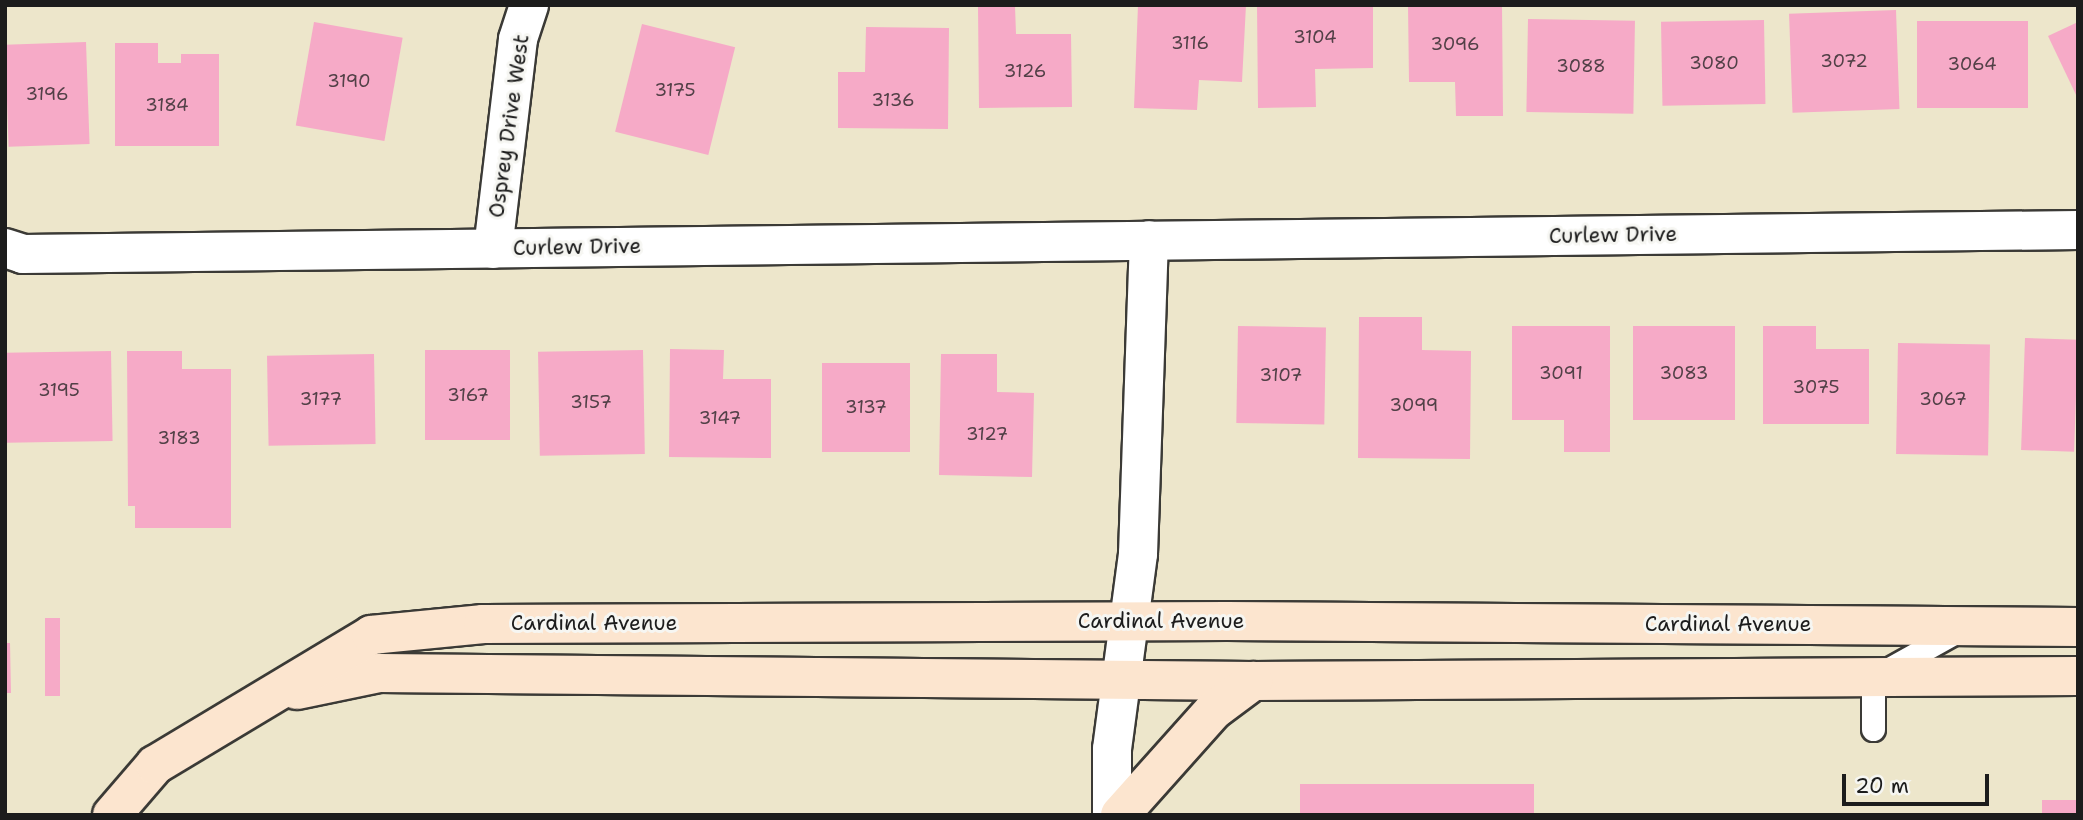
<!DOCTYPE html>
<html>
<head>
<meta charset="utf-8">
<style>
  body { margin:0 }
  #map { position:relative; width:2083px; height:820px; overflow:hidden; background:#ede6cb; font-family:"Shantell Sans",sans-serif }
  div>[style] { position:absolute }
  .building>* { inset:0; background:#f6aac7; transform-origin:0 0 }
  .roads { filter:drop-shadow(2px 0 #3b3a36) drop-shadow(-2px 0 #3b3a36) drop-shadow(0 2px #3b3a36) drop-shadow(0 -2px #3b3a36) }
  .lane>* { height:23px; margin:-11.5px; padding:0 11.5px; transform-origin:11.5px; border-radius:11.5px; background:#fff }
  .street>* { height:38px; margin:-19px; padding:0 19px; transform-origin:19px; border-radius:19px; background:#fff }
  .secondary>* { height:38px; margin:-19px; padding:0 19px; transform-origin:19px; border-radius:19px; background:#fce5cf }
  span { translate:-50% -50%; white-space:nowrap; text-align:center; line-height:1.15; -webkit-text-stroke:6px #f6f6f2; paint-order:stroke }
  .number-label { font-size:18px; color:#524047 }
  .number-label span { -webkit-text-stroke-width:0 }
  .street-label { font-size:21px; color:#1c1c1c }
  .frame { position:absolute; inset:0; border:7px solid #1c1c1c; pointer-events:none }
  .scale { position:absolute; left:1842px; top:774px; width:147px; height:32px; box-sizing:border-box; border:4px solid #1c1c1c; border-top:0; padding-left:9px; font-size:21px; line-height:24px; white-space:nowrap; color:#1c1c1c; -webkit-text-stroke:5px #f6f6f2; paint-order:stroke }
</style>
</head>
<body>
<div id="map">
  <div class="building">
    <i style="clip-path:polygon(1138px 5px,1246px 5px,1242px 82px,1199px 80px,1197px 110px,1134px 108px)"></i>
    <i style="clip-path:polygon(1257px 5px,1373px 5px,1373px 68px,1315px 69px,1316px 107px,1258px 108px)"></i>
    <i style="clip-path:polygon(1408px 5px,1502px 5px,1503px 116px,1456px 116px,1455px 82px,1409px 82px)"></i>
    <i style="clip-path:polygon(1015px 6px,1016px 34px,1071px 34px,1072px 107px,979px 108px,978px 7px)"></i>
    <i style="left:1896px;top:10px;width:99px;height:107px;rotate:88deg"></i>
    <i style="left:1528px;top:19px;width:107px;height:93px;rotate:1deg"></i>
    <i style="left:1764px;top:20px;width:84px;height:103px;rotate:89deg"></i>
    <i style="left:1917px;top:21px;width:111px;height:87px"></i>
    <i style="left:314px;top:22px;width:90px;height:105px;rotate:10deg"></i>
    <i style="clip-path:polygon(2078px 22px,2078px 99px,2048px 36px)"></i>
    <i style="left:642px;top:24px;width:96px;height:111px;rotate:14deg"></i>
    <i style="clip-path:polygon(866px 27px,949px 28px,948px 129px,838px 128px,838px 72px,865px 72px)"></i>
    <i style="left:86px;top:42px;width:102px;height:81px;rotate:88deg"></i>
    <i style="clip-path:polygon(115px 43px,158px 43px,158px 63px,181px 63px,181px 54px,219px 54px,219px 146px,115px 146px)"></i>
    <i style="clip-path:polygon(1359px 317px,1422px 317px,1422px 350px,1471px 351px,1470px 459px,1358px 458px)"></i>
    <i style="left:1238px;top:326px;width:88px;height:97px;rotate:1deg"></i>
    <i style="clip-path:polygon(1512px 326px,1610px 326px,1610px 452px,1564px 452px,1564px 420px,1512px 420px)"></i>
    <i style="left:1633px;top:326px;width:102px;height:94px"></i>
    <i style="clip-path:polygon(1763px 326px,1816px 326px,1816px 349px,1869px 349px,1869px 424px,1763px 424px)"></i>
    <i style="left:2025px;top:338px;width:53px;height:112px;rotate:2deg"></i>
    <i style="left:1898px;top:343px;width:92px;height:111px;rotate:1deg"></i>
    <i style="clip-path:polygon(670px 349px,724px 350px,723px 379px,771px 379px,771px 458px,669px 457px)"></i>
    <i style="left:425px;top:350px;width:85px;height:90px"></i>
    <i style="left:643px;top:350px;width:104px;height:105px;rotate:89deg"></i>
    <i style="left:111px;top:351px;width:90px;height:106px;rotate:89deg"></i>
    <i style="clip-path:polygon(127px 351px,182px 351px,182px 369px,231px 369px,231px 528px,135px 528px,135px 506px,128px 506px)"></i>
    <i style="left:374px;top:354px;width:90px;height:107px;rotate:89deg"></i>
    <i style="clip-path:polygon(941px 354px,997px 354px,997px 392px,1034px 393px,1032px 477px,939px 475px)"></i>
    <i style="left:822px;top:363px;width:88px;height:89px"></i>
    <i style="left:45px;top:618px;width:15px;height:78px"></i>
    <i style="clip-path:polygon(5px 643px,10px 643px,11px 693px,5px 693px)"></i>
    <i style="left:1300px;top:784px;width:234px;height:42px"></i>
    <i style="left:2042px;top:800px;width:36px;height:15px"></i>
  </div>
  <div class="roads">
    <div class="lane">
      <i style="left:1873px;top:729px;width:51px;rotate:-90deg"></i>
      <i style="left:1873px;top:678px;width:96px;rotate:-29.2deg"></i>
    </div>
    <div class="street">
      <i style="left:5px;top:248px;width:19px;rotate:18deg"></i>
      <i style="left:23px;top:254px;width:2055px;rotate:-0.67deg"></i>
      <i style="left:493px;top:249px;width:211px;rotate:-83.2deg"></i>
      <i style="left:518px;top:39px;width:36px;rotate:-72deg"></i>
      <i style="left:1112px;top:815px;width:66px;rotate:-90deg"></i>
      <i style="left:1112px;top:749px;width:197px;rotate:-82.4deg"></i>
      <i style="left:1138px;top:554px;width:314px;rotate:-88deg"></i>
    </div>
    <div class="secondary">
      <i style="left:297px;top:690px;width:84px;rotate:-11.7deg"></i>
      <i style="left:379px;top:673px;width:874px;rotate:0.52deg"></i>
      <i style="left:1253px;top:681px;width:825px;rotate:-0.35deg"></i>
      <i style="left:112px;top:815px;width:66px;rotate:-49.3deg"></i>
      <i style="left:155px;top:765px;width:252px;rotate:-31deg"></i>
      <i style="left:371px;top:635px;width:113px;rotate:-5.6deg"></i>
      <i style="left:483px;top:624px;width:744px;rotate:-0.23deg"></i>
      <i style="left:1227px;top:621px;width:851px;rotate:0.4deg"></i>
      <i style="left:1120px;top:815px;width:141px;rotate:-48.2deg"></i>
      <i style="left:1214px;top:710px;width:49px;rotate:-36.6deg"></i>
    </div>
  </div>
  <div class="number-label">
    <span style="left:1315px;top:37px">3104</span>
    <span style="left:1190px;top:43px">3116</span>
    <span style="left:1455px;top:44px">3096</span>
    <span style="left:1844px;top:61px">3072</span>
    <span style="left:1714px;top:63px">3080</span>
    <span style="left:1972px;top:64px">3064</span>
    <span style="left:1581px;top:66px">3088</span>
    <span style="left:1025px;top:71px">3126</span>
    <span style="left:349px;top:81px">3190</span>
    <span style="left:675px;top:90px">3175</span>
    <span style="left:47px;top:94px">3196</span>
    <span style="left:893px;top:100px">3136</span>
    <span style="left:167px;top:105px">3184</span>
    <span style="left:1561px;top:373px">3091</span>
    <span style="left:1684px;top:373px">3083</span>
    <span style="left:1281px;top:375px">3107</span>
    <span style="left:1816px;top:387px">3075</span>
    <span style="left:59px;top:390px">3195</span>
    <span style="left:468px;top:395px">3167</span>
    <span style="left:321px;top:399px">3177</span>
    <span style="left:1943px;top:399px">3067</span>
    <span style="left:591px;top:402px">3157</span>
    <span style="left:1414px;top:405px">3099</span>
    <span style="left:866px;top:407px">3137</span>
    <span style="left:720px;top:418px">3147</span>
    <span style="left:987px;top:434px">3127</span>
    <span style="left:179px;top:438px">3183</span>
  </div>
  <div class="street-label">
    <span style="left:509px;top:126px;rotate:-82deg">Osprey Drive West</span>
    <span style="left:1613px;top:235px;rotate:-1deg">Curlew Drive</span>
    <span style="left:577px;top:247px;rotate:-1deg">Curlew Drive</span>
    <span style="left:1161px;top:621px">Cardinal Avenue</span>
    <span style="left:594px;top:623px">Cardinal Avenue</span>
    <span style="left:1728px;top:624px">Cardinal Avenue</span>
  </div>
  <div class="frame"></div>
  <div class="scale">20 m</div>
</div>
</body>
</html>
